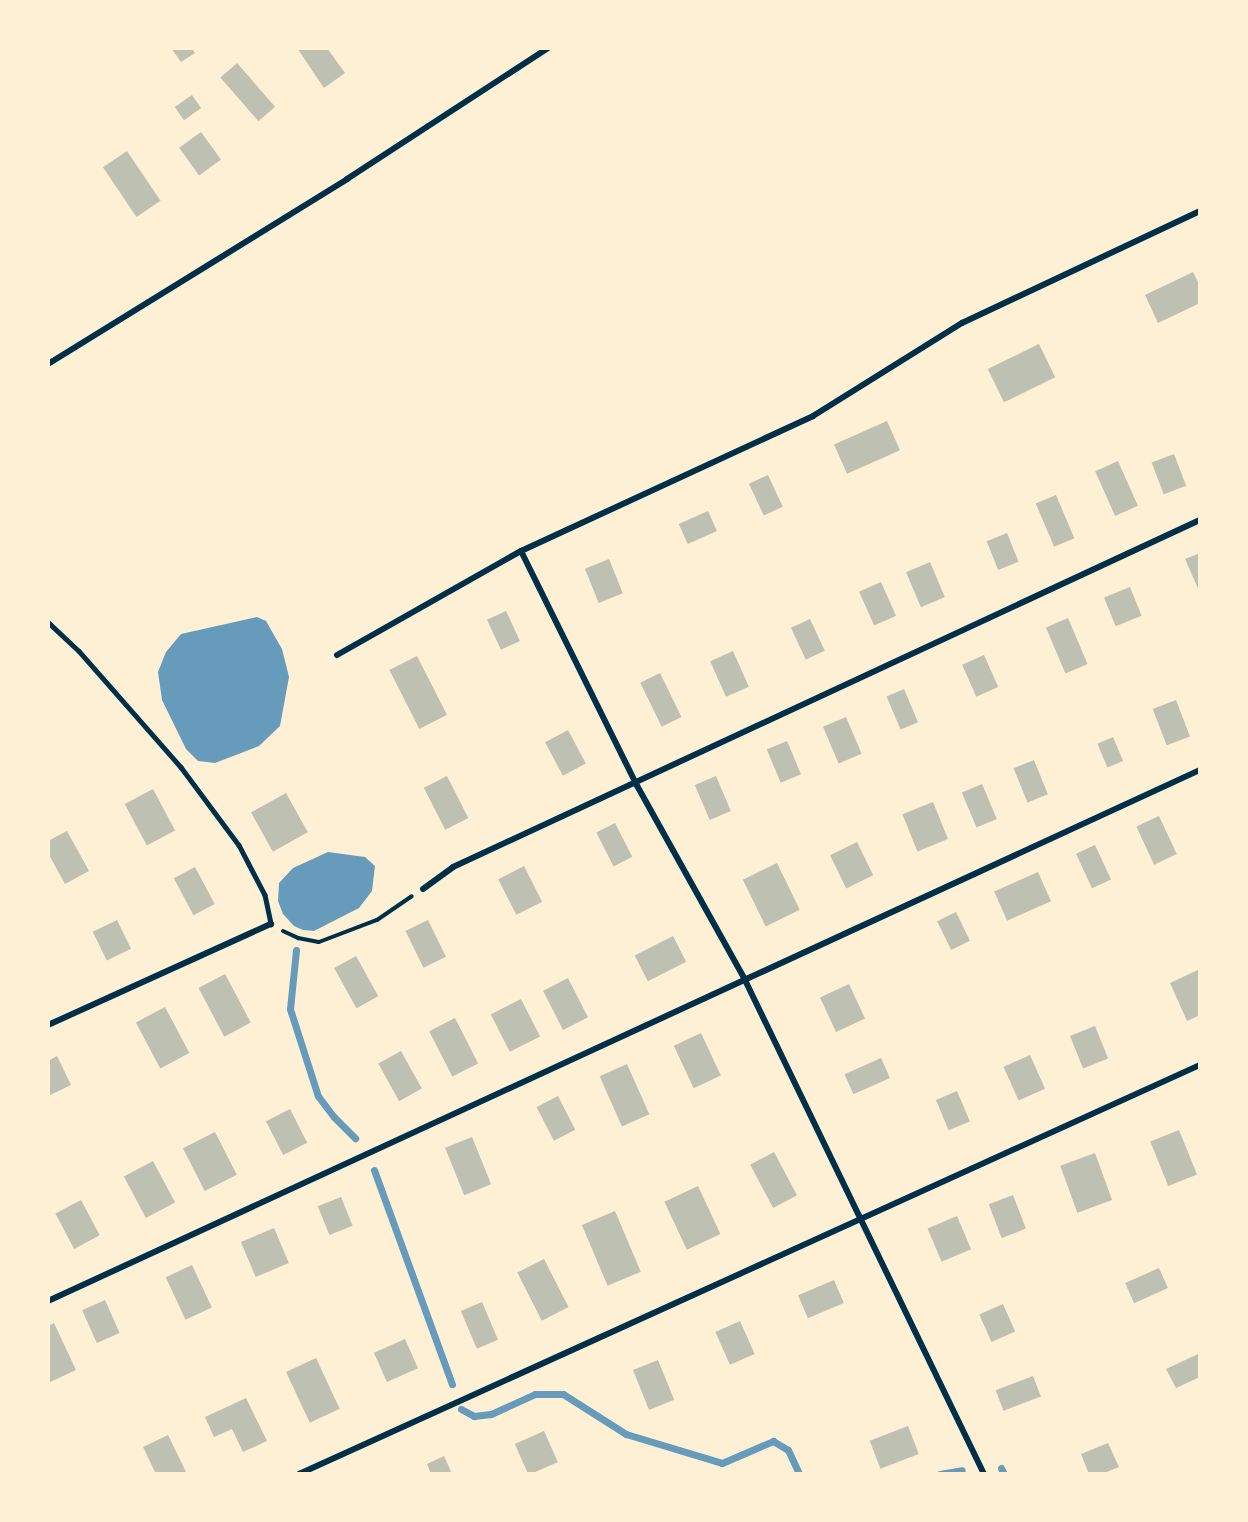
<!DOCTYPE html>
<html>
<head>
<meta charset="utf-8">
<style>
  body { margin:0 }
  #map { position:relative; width:1248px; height:1522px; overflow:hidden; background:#fdf0d5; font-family:"Roboto Condensed",sans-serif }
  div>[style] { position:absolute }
  .water>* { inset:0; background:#669bbc }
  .stream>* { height:7px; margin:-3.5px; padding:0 3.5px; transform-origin:3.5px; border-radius:3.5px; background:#669bbc }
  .building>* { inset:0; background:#bec0b2; transform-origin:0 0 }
  .path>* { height:4px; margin:-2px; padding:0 2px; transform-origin:2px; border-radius:2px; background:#003049 }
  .service>* { height:4.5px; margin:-2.25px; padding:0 2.25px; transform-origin:2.25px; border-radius:2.25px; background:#003049 }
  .minor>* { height:6px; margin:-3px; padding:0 3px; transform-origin:3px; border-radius:3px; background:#003049 }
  span { translate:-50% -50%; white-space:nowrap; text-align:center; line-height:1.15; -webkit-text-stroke:4.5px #fdf0d5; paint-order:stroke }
  .frame { position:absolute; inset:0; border:50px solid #fdf0d5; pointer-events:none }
</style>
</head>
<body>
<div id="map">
  <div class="water">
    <i style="clip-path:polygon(257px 617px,266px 621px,282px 649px,289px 677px,280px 726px,259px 746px,215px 763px,198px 761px,186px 749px,162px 700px,158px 672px,166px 652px,181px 634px)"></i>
    <i style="clip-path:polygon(328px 852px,365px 857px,375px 866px,372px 891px,359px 908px,314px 931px,303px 930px,294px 926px,283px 914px,278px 901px,279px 883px,293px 868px)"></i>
  </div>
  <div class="stream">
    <i style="left:296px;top:950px;width:59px;rotate:95.8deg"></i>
    <i style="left:290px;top:1009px;width:91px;rotate:72.2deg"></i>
    <i style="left:318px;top:1096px;width:26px;rotate:53deg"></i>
    <i style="left:334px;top:1117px;width:30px;rotate:45deg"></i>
    <i style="left:374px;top:1170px;width:228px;rotate:70deg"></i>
    <i style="left:461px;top:1409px;width:15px;rotate:28deg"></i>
    <i style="left:474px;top:1416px;width:17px;rotate:-7deg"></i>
    <i style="left:491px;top:1414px;width:48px;rotate:-24.4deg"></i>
    <i style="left:535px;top:1394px;width:28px"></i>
    <i style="left:563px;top:1394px;width:75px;rotate:32.4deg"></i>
    <i style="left:626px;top:1434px;width:100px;rotate:16.8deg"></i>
    <i style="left:722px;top:1463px;width:56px;rotate:-23.3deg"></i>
    <i style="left:773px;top:1441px;width:17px;rotate:31deg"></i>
    <i style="left:788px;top:1450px;width:26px;rotate:65deg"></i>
    <i style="left:1001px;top:1468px;width:7px;rotate:63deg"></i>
    <i style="left:940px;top:1474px;width:22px;rotate:-10deg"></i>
  </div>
  <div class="building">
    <i style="clip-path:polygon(171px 48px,192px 48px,195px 53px,181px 62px)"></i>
    <i style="clip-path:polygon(297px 48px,327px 48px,345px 73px,324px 88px)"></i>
    <i style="left:237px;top:63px;width:58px;height:22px;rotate:49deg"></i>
    <i style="left:192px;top:95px;width:16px;height:21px;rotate:55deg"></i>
    <i style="left:201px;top:132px;width:34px;height:27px;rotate:54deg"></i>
    <i style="left:127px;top:151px;width:60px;height:29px;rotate:56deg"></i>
    <i style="clip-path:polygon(1193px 272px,1200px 286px,1200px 303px,1158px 323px,1145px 295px)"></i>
    <i style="left:1039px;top:344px;width:37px;height:57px;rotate:64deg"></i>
    <i style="left:887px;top:421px;width:32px;height:58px;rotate:66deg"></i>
    <i style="left:1174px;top:454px;width:34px;height:24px;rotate:69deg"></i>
    <i style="left:1118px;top:461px;width:49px;height:25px;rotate:66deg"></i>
    <i style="left:768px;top:475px;width:35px;height:21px;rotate:65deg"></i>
    <i style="left:1056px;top:495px;width:47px;height:22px;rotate:67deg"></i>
    <i style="left:708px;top:511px;width:22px;height:32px;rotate:66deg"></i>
    <i style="left:1007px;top:533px;width:31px;height:22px;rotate:68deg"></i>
    <i style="clip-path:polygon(1200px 553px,1200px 593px,1185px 559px)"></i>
    <i style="left:609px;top:559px;width:37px;height:26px;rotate:68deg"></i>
    <i style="left:930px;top:562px;width:38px;height:26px;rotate:67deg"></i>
    <i style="left:881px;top:582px;width:37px;height:24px;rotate:66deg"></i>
    <i style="left:1130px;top:587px;width:31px;height:28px;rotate:68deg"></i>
    <i style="left:506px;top:611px;width:33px;height:21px;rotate:65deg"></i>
    <i style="left:1068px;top:618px;width:50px;height:24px;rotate:67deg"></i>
    <i style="left:810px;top:619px;width:35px;height:21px;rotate:65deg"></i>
    <i style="left:733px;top:651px;width:39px;height:25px;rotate:66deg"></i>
    <i style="left:984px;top:655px;width:35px;height:24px;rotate:66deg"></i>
    <i style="left:417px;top:656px;width:66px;height:31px;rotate:63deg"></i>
    <i style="left:660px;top:673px;width:49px;height:22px;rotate:64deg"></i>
    <i style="left:904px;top:689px;width:36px;height:19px;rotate:67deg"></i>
    <i style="left:1176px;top:700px;width:39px;height:25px;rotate:69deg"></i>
    <i style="left:846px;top:717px;width:40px;height:25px;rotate:67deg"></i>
    <i style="left:568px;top:730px;width:38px;height:26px;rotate:62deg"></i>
    <i style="left:1113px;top:737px;width:26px;height:17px;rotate:67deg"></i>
    <i style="left:787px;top:741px;width:36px;height:22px;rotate:67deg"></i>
    <i style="left:1034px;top:760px;width:37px;height:22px;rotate:68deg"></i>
    <i style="left:447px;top:776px;width:47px;height:26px;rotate:63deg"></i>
    <i style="left:716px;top:776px;width:38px;height:23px;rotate:67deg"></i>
    <i style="left:982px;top:784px;width:38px;height:22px;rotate:67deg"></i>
    <i style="left:153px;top:789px;width:47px;height:32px;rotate:62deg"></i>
    <i style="left:286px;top:793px;width:45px;height:40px;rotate:61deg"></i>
    <i style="left:933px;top:802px;width:40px;height:33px;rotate:68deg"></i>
    <i style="left:1159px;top:816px;width:42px;height:25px;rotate:65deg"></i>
    <i style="left:615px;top:823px;width:38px;height:21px;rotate:63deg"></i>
    <i style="clip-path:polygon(67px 831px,89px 871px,65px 884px,48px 853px,48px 841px)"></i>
    <i style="left:857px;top:842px;width:37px;height:30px;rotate:64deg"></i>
    <i style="left:1095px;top:845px;width:38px;height:21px;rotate:65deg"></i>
    <i style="left:777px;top:863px;width:52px;height:38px;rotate:64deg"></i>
    <i style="left:524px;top:866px;width:40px;height:29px;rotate:63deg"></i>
    <i style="left:195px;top:867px;width:42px;height:24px;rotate:62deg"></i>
    <i style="left:1038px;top:872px;width:32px;height:48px;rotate:66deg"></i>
    <i style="left:956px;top:912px;width:32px;height:21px;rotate:64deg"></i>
    <i style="left:117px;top:920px;width:32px;height:27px;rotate:64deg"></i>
    <i style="left:428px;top:920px;width:41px;height:25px;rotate:64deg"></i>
    <i style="left:673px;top:936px;width:29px;height:43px;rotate:63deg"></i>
    <i style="left:356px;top:956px;width:46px;height:25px;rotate:61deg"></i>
    <i style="clip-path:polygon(1200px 969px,1200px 1015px,1187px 1021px,1170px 983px)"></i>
    <i style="left:225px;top:974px;width:55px;height:30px;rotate:62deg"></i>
    <i style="left:568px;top:978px;width:44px;height:28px;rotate:63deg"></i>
    <i style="left:849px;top:984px;width:38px;height:32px;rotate:65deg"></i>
    <i style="left:521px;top:999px;width:42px;height:34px;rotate:63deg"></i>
    <i style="left:165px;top:1007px;width:52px;height:33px;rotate:62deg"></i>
    <i style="left:455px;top:1018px;width:51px;height:29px;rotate:63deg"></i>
    <i style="left:1095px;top:1026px;width:35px;height:27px;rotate:68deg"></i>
    <i style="left:701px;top:1033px;width:47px;height:30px;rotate:65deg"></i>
    <i style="left:401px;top:1051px;width:43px;height:26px;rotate:61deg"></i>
    <i style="left:1030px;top:1055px;width:37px;height:29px;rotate:66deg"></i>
    <i style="clip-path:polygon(57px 1056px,71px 1085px,48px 1096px,48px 1061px)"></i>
    <i style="left:881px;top:1058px;width:22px;height:40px;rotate:66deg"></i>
    <i style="left:627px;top:1064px;width:55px;height:30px;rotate:66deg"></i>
    <i style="left:957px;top:1091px;width:33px;height:23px;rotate:67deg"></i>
    <i style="left:558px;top:1096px;width:38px;height:24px;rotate:63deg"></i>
    <i style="left:290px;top:1109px;width:38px;height:27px;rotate:63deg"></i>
    <i style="left:1179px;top:1130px;width:48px;height:31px;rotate:68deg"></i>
    <i style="left:215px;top:1132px;width:48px;height:36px;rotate:63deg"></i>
    <i style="left:472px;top:1137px;width:51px;height:29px;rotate:68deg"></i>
    <i style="left:774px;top:1152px;width:49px;height:27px;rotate:62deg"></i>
    <i style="left:1095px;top:1153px;width:50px;height:37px;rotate:70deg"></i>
    <i style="left:153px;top:1161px;width:47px;height:33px;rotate:62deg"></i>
    <i style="left:698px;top:1186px;width:53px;height:37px;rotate:65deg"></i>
    <i style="left:1013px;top:1195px;width:36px;height:26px;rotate:69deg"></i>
    <i style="left:341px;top:1197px;width:31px;height:25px;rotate:68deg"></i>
    <i style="left:81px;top:1200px;width:40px;height:29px;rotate:62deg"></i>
    <i style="left:615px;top:1211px;width:66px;height:36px;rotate:67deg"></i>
    <i style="left:957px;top:1216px;width:36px;height:32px;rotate:67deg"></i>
    <i style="left:274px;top:1228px;width:38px;height:36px;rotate:67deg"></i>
    <i style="left:544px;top:1259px;width:54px;height:30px;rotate:63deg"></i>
    <i style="left:192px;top:1265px;width:47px;height:29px;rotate:65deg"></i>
    <i style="left:1159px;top:1268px;width:22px;height:37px;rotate:66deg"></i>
    <i style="left:834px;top:1280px;width:25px;height:39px;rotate:67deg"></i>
    <i style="left:105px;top:1300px;width:36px;height:25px;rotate:66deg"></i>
    <i style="left:482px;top:1302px;width:41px;height:23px;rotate:67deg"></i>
    <i style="left:1003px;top:1304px;width:30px;height:26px;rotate:66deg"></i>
    <i style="left:740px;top:1321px;width:36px;height:27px;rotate:66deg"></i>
    <i style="clip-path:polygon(54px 1323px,76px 1370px,48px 1383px,48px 1326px)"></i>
    <i style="left:405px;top:1339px;width:32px;height:34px;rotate:66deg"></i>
    <i style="clip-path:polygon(1198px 1354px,1200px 1377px,1176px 1388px,1166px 1369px)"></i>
    <i style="left:316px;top:1358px;width:56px;height:33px;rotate:65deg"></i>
    <i style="left:658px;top:1360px;width:43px;height:27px;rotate:68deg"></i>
    <i style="left:1033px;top:1376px;width:22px;height:40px;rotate:69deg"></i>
    <i style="clip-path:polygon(246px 1398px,267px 1441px,243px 1452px,232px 1429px,214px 1437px,205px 1417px)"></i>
    <i style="left:908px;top:1426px;width:30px;height:41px;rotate:69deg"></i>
    <i style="left:544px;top:1431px;width:34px;height:32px;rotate:66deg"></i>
    <i style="clip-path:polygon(168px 1435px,187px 1474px,156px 1474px,143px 1447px)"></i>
    <i style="clip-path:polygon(1108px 1443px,1119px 1467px,1102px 1474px,1089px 1474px,1081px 1454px)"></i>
    <i style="clip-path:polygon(444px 1456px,452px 1474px,431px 1474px,427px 1464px)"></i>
  </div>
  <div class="path">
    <i style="left:283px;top:931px;width:17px;rotate:25deg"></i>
    <i style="left:298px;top:938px;width:21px;rotate:11deg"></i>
    <i style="left:319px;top:942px;width:62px;rotate:-20.8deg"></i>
    <i style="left:377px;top:920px;width:42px;rotate:-34.4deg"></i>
  </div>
  <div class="service">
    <i style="left:48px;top:622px;width:42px;rotate:43.1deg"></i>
    <i style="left:79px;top:651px;width:154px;rotate:48.7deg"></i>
    <i style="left:181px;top:767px;width:97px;rotate:53.4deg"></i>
    <i style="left:239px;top:845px;width:56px;rotate:62.5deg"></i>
    <i style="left:265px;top:895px;width:30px;rotate:78deg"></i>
  </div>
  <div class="minor">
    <i style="left:48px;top:364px;width:352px;rotate:-31.7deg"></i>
    <i style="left:347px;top:179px;width:240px;rotate:-33.1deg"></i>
    <i style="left:521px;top:551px;width:258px;rotate:63.7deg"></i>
    <i style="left:635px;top:782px;width:224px;rotate:60.9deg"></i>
    <i style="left:744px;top:978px;width:551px;rotate:64.18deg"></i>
    <i style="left:337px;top:655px;width:211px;rotate:-29.5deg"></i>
    <i style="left:521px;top:551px;width:322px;rotate:-24.8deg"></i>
    <i style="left:813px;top:416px;width:176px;rotate:-32deg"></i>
    <i style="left:962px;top:323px;width:263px;rotate:-25.2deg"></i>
    <i style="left:423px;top:889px;width:37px;rotate:-36deg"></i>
    <i style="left:453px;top:867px;width:824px;rotate:-24.92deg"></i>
    <i style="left:48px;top:1025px;width:245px;rotate:-24.4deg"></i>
    <i style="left:48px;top:1301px;width:1268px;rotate:-24.75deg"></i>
    <i style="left:299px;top:1474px;width:989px;rotate:-24.42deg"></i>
  </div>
  <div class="frame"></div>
</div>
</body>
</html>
